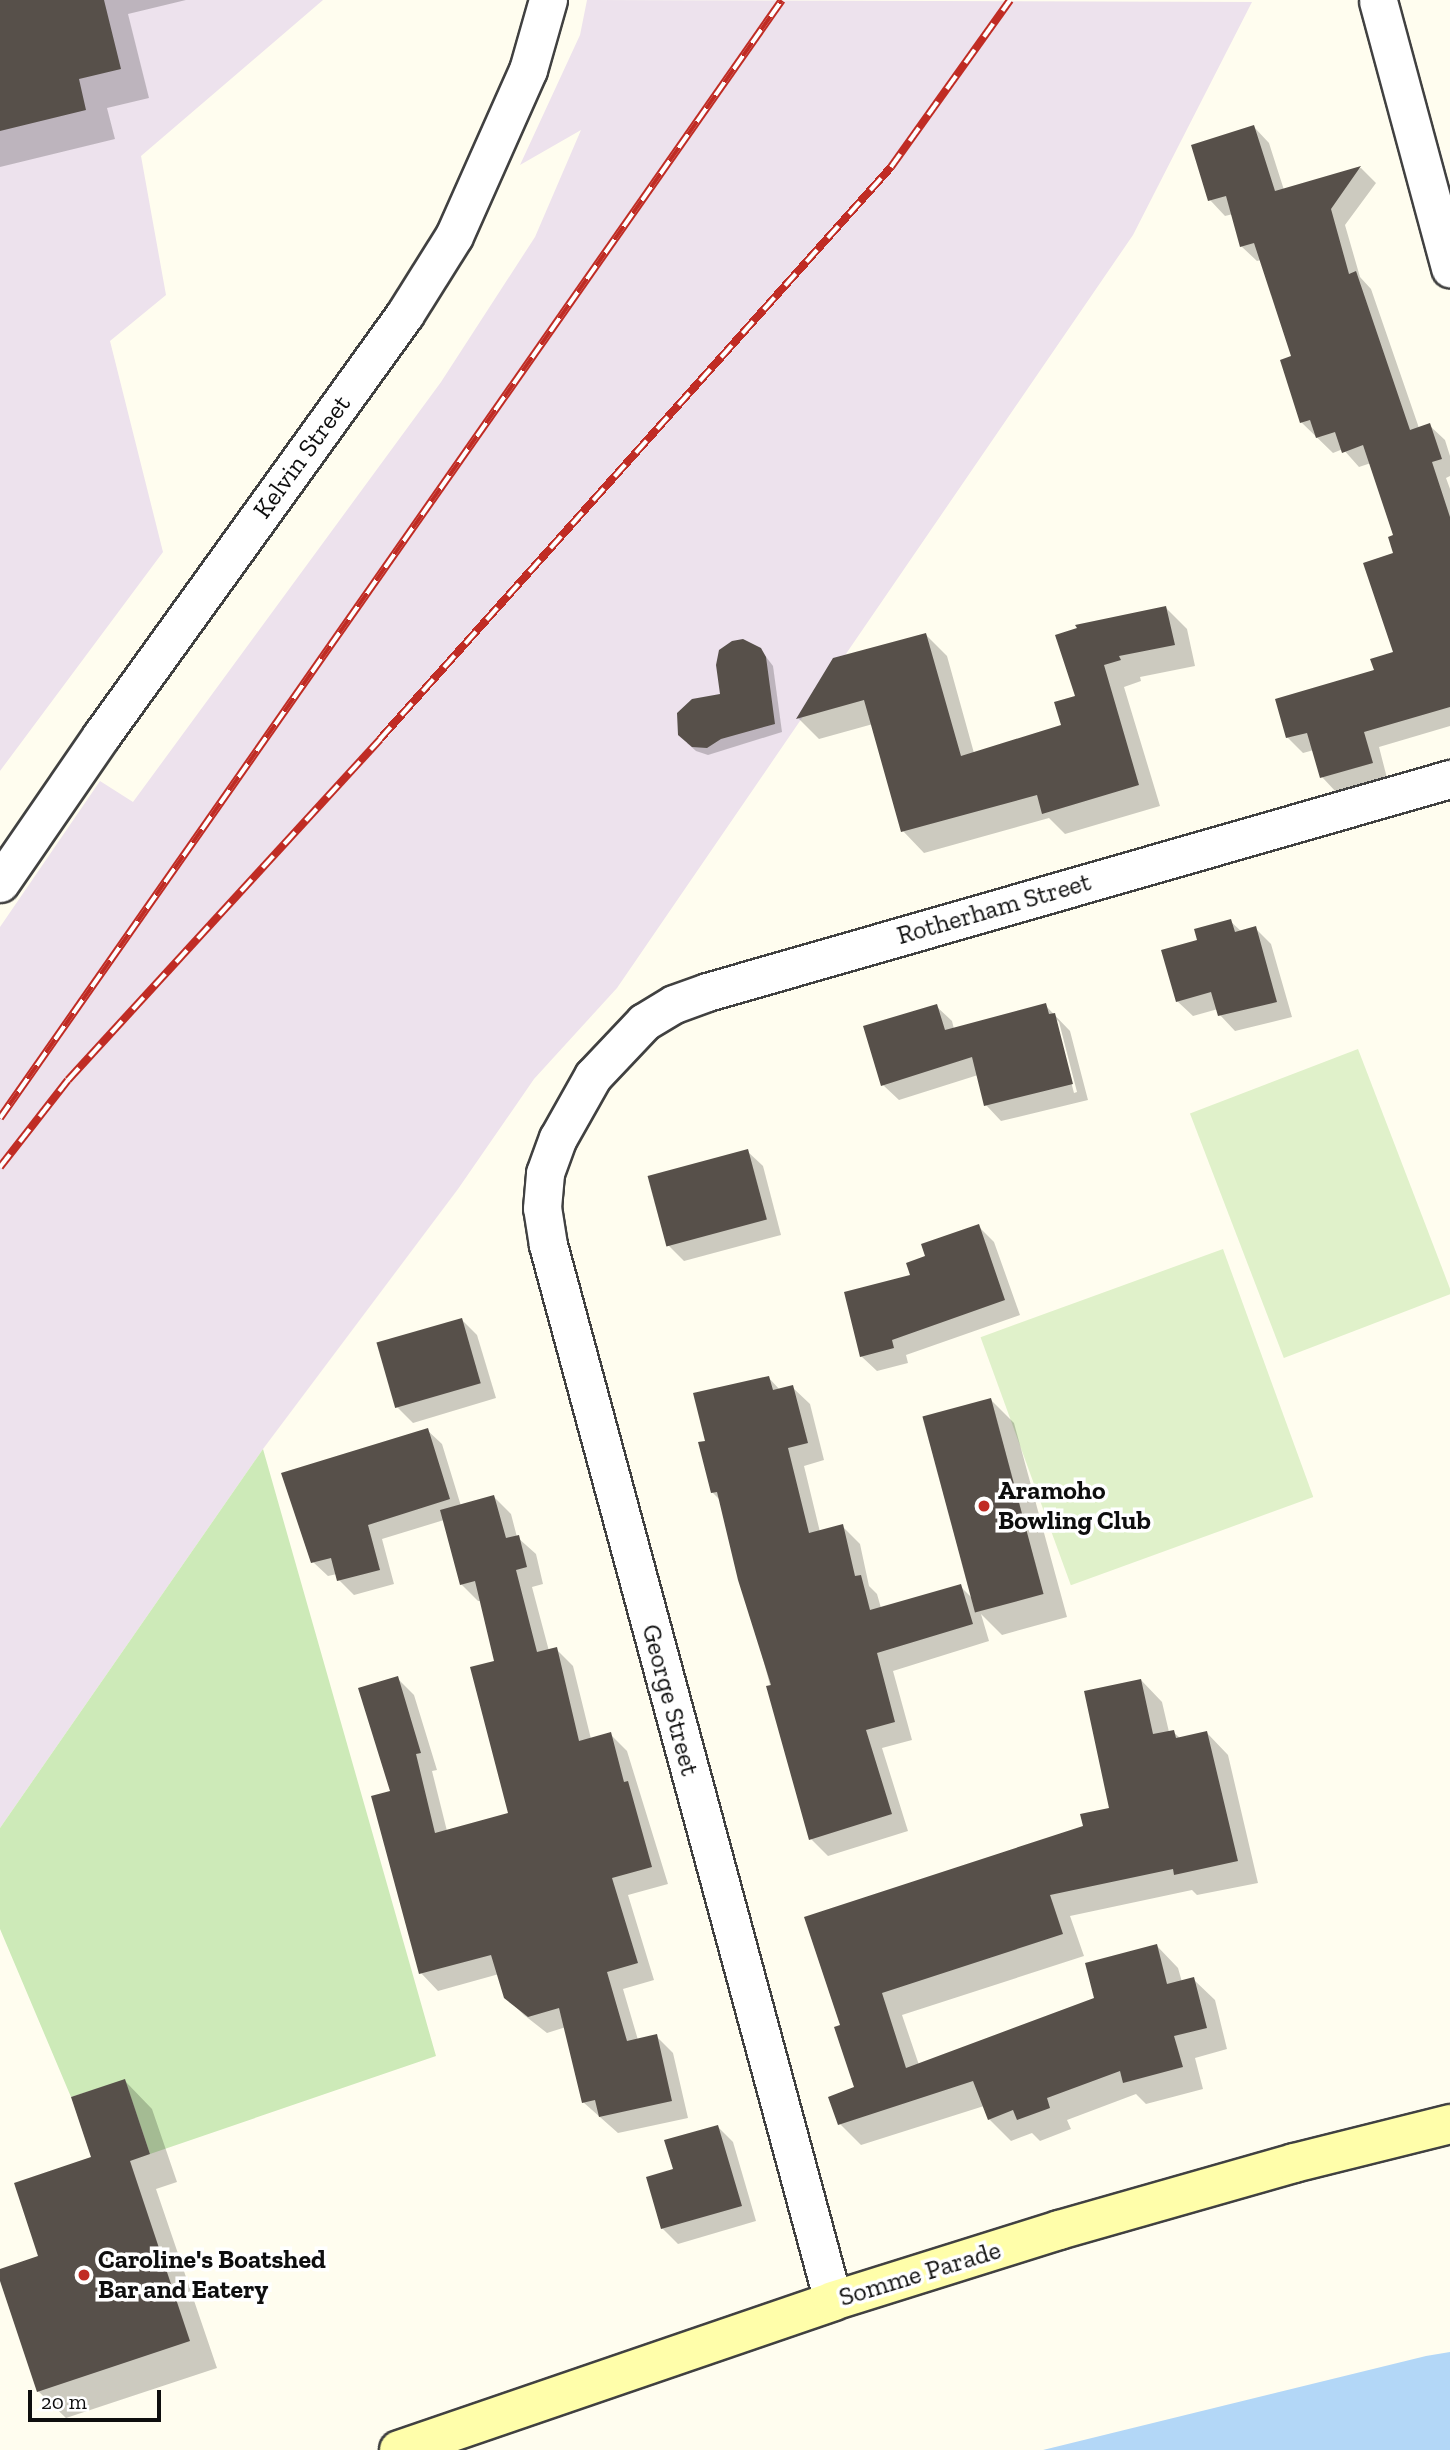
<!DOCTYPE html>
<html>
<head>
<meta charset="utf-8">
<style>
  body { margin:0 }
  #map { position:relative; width:1450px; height:2450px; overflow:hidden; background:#fffdef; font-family:"Zilla Slab",serif }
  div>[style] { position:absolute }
  .industrial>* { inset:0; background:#ede2ed }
  .green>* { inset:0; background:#cdeab8 }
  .pitch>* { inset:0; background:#e0f1ca; transform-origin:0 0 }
  .water>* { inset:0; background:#b3d7f7 }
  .shadow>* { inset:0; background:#0003 }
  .building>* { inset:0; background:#57504a; transform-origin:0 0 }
  .roads { filter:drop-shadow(2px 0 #414141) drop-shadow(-2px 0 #414141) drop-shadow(0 2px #414141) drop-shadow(0 -2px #414141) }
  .street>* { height:37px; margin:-18.5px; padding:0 18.5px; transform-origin:18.5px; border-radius:18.5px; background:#fff }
  .secondary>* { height:38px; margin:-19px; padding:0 19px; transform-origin:19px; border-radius:19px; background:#fffeaa }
  .rail>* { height:8px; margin-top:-4px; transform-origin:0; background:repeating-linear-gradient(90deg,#fff 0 16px,#c02c24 0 32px); box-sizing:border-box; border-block:2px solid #c02c24 }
  .dots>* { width:19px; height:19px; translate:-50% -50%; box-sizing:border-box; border:4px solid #fff; border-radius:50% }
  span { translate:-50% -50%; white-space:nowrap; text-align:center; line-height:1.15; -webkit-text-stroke:7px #fff; paint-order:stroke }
  .street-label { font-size:26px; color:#0e0e0e }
  .poi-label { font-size:26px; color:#0e0e0e; font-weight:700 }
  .left { translate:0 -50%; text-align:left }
  .scale { position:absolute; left:28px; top:2390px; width:133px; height:32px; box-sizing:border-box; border:4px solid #0e0e0e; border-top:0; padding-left:9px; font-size:21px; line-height:24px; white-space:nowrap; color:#0e0e0e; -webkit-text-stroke:5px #fff; paint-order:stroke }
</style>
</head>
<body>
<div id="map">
  <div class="industrial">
    <i style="clip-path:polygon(0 0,323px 0,141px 156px,166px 295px,110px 341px,163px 552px,0 771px)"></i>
    <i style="clip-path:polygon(587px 0,1252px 2px,1133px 235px,617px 988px,534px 1079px,458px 1189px,263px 1449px,0 1828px,0 927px,100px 781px,133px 802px,441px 382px,535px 237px,581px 130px,520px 165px,580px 35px)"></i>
  </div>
  <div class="green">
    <i style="clip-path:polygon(263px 1449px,436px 2056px,150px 2154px,125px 2080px,71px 2097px,0 1929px,0 1828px)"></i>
  </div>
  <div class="pitch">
    <i style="left:1358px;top:1049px;width:262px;height:180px;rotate:69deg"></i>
    <i style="left:1223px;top:1249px;width:264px;height:258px;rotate:70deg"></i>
  </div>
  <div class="water">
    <i style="clip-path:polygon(1450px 2352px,1450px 2450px,1043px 2450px,1426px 2356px)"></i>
  </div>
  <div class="shadow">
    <i style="clip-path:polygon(0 0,186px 0,128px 14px,149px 98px,107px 108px,115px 139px,0 167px)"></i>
    <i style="clip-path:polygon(1254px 127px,1269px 143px,1284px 190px,1361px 168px,1376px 183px,1345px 225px,1360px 277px,1371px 289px,1419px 428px,1429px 425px,1445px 440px,1450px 456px,1450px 476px,1446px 478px,1450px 489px,1450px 726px,1379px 747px,1387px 778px,1337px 793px,1322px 777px,1314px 750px,1303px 753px,1287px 737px,1396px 653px,1395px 537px,1371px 463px,1359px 467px,1343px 449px,1333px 453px,1301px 422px,1293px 357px,1261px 260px,1257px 261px,1241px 246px,1233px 214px,1225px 216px,1210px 200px)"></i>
    <i style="clip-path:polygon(1166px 608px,1187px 629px,1195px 666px,1140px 677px,1141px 681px,1124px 687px,1160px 806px,1065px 834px,1049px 818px,924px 853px,903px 831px,873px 724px,819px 739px,798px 718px,834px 660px,926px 635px,947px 656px,974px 753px,1063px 726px,1077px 697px,1057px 636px)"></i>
    <i style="clip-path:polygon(760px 649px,773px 666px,782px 732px,708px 755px,696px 751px,687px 743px)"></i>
    <i style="clip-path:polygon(1230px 921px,1242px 932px,1255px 928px,1271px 944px,1292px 1017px,1235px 1031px,1220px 1015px,1218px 1009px,1193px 1016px,1177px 1001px,1199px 941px)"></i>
    <i style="clip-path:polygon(evenodd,1045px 1005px,1070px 1031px,1088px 1100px,1001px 1121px,986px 1105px,978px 1075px,899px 1100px,883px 1085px,936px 1006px,952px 1021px,954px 1029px,1045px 1005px,1054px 1017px,1059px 1022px,1077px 1092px,1074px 1093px,1054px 1017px)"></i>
    <i style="clip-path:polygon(747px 1151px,763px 1166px,781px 1235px,684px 1261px,668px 1245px)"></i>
    <i style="clip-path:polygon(978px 1226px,994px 1242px,1020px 1315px,906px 1355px,908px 1363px,877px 1371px,861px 1356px,912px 1276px,928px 1257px)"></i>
    <i style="clip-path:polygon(462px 1320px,477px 1335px,496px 1398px,413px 1423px,397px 1407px)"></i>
    <i style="clip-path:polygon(769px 1378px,780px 1390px,792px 1387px,810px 1404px,824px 1460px,804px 1466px,820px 1532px,842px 1526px,860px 1544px,869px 1586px,877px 1594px,881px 1608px,960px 1586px,976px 1602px,991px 1400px,1014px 1423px,1067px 1617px,1002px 1635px,981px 1614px,989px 1641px,893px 1671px,912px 1740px,882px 1748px,908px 1831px,828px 1856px,811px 1839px,721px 1501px,712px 1492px,708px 1442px)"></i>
    <i style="clip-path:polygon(427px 1430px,442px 1444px,461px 1506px,494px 1497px,511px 1514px,517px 1537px,536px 1554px,543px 1584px,532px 1587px,549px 1651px,556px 1649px,573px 1666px,591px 1739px,610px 1734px,627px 1751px,668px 1884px,628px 1895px,654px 1980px,623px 1989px,638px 2040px,656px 2036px,673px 2053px,688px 2118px,618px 2133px,583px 2102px,566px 2027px,547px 2033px,524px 2015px,506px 1997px,499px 1974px,438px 1991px,421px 1973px,392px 1793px,397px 1678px,414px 1695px,437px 1770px,432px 1771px,447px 1831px,511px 1814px,496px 1663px,482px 1601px,478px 1601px,461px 1584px,444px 1520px,382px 1539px,394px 1584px,354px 1595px,339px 1580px,337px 1574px,328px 1576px,313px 1562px)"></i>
    <i style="clip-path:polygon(1141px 1680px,1162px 1702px,1169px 1732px,1173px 1732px,1180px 1738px,1207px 1733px,1228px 1755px,1258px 1883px,1197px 1895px,1192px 1890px,1070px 1916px,1084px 1956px,902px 2015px,919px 2065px,1096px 1999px,1157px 1946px,1178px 1968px,1182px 1982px,1193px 1979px,1215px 2000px,1227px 2049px,1195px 2058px,1203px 2089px,1146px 2104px,1136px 2094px,1067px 2120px,1071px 2129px,1040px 2141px,1032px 2133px,1011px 2141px,989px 2119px,984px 2106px,861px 2145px,840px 2124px,856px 2089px,842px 2027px,806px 1918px,1085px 1828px,1111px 1809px)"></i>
    <i style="clip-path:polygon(125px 2081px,152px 2109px,177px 2182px,156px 2189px,217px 2368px,66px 2418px,38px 2391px,0 2270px,41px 2257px,93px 2158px)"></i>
    <i style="clip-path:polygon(718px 2127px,733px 2142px,756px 2221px,678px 2244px,662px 2228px,675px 2171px)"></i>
  </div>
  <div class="building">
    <i style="clip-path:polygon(0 0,104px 0,121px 69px,79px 79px,86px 110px,0 131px)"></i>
    <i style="clip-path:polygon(1254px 125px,1275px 191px,1361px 166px,1331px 209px,1349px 274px,1356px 271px,1410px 430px,1430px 423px,1442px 459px,1432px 462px,1450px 517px,1450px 707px,1364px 732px,1373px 763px,1320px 778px,1307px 733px,1286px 738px,1275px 699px,1374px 670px,1370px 659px,1393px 652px,1363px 563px,1393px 553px,1388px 537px,1393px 535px,1363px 445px,1342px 453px,1335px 432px,1316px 438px,1310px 420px,1300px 423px,1280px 360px,1291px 356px,1254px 243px,1240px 247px,1226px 196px,1208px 201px,1191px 145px)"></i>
    <i style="clip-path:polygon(1166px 606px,1175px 645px,1119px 656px,1121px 660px,1104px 665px,1139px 785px,1042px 814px,1037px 795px,901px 832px,864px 700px,796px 719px,833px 658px,926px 633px,961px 756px,1061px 725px,1054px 702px,1075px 696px,1055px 635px,1077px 628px,1075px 625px)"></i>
    <i style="clip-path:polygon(743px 639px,761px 648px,766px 657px,775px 724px,721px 739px,707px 748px,692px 747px,678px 735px,677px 713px,692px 699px,720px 694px,716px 665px,719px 650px,732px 641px)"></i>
    <i style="clip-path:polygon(1231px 919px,1235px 932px,1256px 926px,1277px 1002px,1218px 1016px,1211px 992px,1176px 1002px,1161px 950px,1197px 940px,1194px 929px)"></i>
    <i style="clip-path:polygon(1046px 1003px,1049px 1014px,1055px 1013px,1073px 1084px,984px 1106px,972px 1057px,881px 1086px,863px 1026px,937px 1004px,945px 1030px)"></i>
    <i style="left:748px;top:1149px;width:73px;height:104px;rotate:75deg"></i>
    <i style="clip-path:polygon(979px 1224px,1005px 1300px,892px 1340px,894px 1348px,860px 1357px,844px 1292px,910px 1275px,906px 1263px,925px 1256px,921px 1244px)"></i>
    <i style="left:462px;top:1318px;width:68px;height:89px;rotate:74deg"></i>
    <i style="clip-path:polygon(769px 1376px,773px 1390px,793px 1385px,808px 1443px,788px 1448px,809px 1533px,843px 1524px,855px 1576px,861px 1575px,870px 1610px,961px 1584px,973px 1624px,877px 1653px,895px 1722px,866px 1730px,892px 1814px,809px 1840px,766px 1686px,771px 1685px,738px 1580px,717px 1492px,711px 1493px,698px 1442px,705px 1441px,693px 1393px)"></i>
    <i style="left:991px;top:1398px;width:203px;height:71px;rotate:75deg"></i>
    <i style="clip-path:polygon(428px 1428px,450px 1499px,368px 1525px,380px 1570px,337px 1581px,331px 1558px,311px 1563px,281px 1473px)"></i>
    <i style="clip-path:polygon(494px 1495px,506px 1538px,519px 1535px,527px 1567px,516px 1570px,537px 1652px,557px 1647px,579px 1741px,611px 1732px,624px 1782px,628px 1781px,652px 1867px,612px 1878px,638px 1963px,607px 1972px,627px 2041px,657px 2034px,672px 2101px,599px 2117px,595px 2100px,582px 2103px,559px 2008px,528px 2017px,504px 1998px,491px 1955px,419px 1974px,371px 1796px,390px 1791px,358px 1688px,398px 1676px,421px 1753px,416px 1754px,435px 1833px,508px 1813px,470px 1667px,494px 1661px,475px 1581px,460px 1585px,440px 1510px)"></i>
    <i style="clip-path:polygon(1141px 1679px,1153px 1734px,1174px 1730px,1176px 1738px,1207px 1731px,1238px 1861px,1174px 1875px,1173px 1869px,1050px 1895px,1063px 1934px,882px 1993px,906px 2068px,1094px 1998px,1085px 1963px,1157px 1944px,1167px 1984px,1194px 1977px,1207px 2028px,1174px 2036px,1183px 2067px,1123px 2083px,1120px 2071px,1047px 2098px,1050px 2108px,1017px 2120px,1013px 2110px,988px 2120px,973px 2081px,838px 2125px,828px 2097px,854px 2087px,834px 2027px,840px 2025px,804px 1917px,1083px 1826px,1080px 1814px,1109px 1808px,1084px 1691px)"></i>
    <i style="clip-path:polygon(125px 2079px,150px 2154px,130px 2161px,190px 2341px,37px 2392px,0 2281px,0 2269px,38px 2256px,14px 2183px,91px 2157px,71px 2097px)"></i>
    <i style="clip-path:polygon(718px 2125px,742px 2206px,661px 2229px,646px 2177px,673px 2169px,664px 2140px)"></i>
  </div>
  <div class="roads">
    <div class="street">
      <i style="left:1378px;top:1px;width:277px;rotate:74.9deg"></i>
      <i style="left:0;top:883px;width:178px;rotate:-55.5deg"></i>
      <i style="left:101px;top:736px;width:520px;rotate:-54.23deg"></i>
      <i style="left:405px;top:314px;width:92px;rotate:-57.9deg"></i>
      <i style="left:454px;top:236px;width:182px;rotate:-66deg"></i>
      <i style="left:528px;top:70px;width:73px;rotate:-74.1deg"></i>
      <i style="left:833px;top:2301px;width:1094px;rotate:-105.1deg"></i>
      <i style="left:548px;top:1245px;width:37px;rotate:-99deg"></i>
      <i style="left:542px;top:1208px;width:35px;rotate:-85deg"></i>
      <i style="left:545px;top:1173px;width:37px;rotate:-70deg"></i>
      <i style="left:558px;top:1138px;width:71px;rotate:-60.6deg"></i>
      <i style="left:593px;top:1076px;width:74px;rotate:-46.6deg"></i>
      <i style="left:644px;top:1022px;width:35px;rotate:-31deg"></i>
      <i style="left:674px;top:1004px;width:35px;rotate:-20deg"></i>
      <i style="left:707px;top:992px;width:773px;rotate:-16deg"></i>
    </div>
    <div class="secondary">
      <i style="left:399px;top:2450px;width:459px;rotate:-18.9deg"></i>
      <i style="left:833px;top:2301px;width:237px;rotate:-17.4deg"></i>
      <i style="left:1059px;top:2230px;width:244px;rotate:-15.9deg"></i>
      <i style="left:1294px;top:2163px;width:161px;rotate:-14deg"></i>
    </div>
  </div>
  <div class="rail">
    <i style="left:0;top:1118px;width:1364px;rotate:-55.03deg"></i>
    <i style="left:0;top:1167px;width:110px;rotate:-52deg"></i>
    <i style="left:68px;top:1080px;width:462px;rotate:-47.5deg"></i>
    <i style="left:380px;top:739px;width:767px;rotate:-48.22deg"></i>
    <i style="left:891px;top:167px;width:205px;rotate:-54.5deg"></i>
  </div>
  <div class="dots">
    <i style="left:984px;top:1506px;background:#c02c24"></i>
    <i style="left:84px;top:2275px;background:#c02c24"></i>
  </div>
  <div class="street-label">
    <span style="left:302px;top:457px;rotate:-54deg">Kelvin Street</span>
    <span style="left:994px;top:909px;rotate:-16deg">Rotherham Street</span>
    <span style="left:670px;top:1700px;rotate:75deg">George Street</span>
    <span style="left:920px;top:2274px;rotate:-17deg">Somme Parade</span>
  </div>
  <div class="poi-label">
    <span class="left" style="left:998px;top:1506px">Aramoho<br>Bowling Club</span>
    <span class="left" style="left:98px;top:2275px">Caroline's Boatshed<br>Bar and Eatery</span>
  </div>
  <div class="scale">20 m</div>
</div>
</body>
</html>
